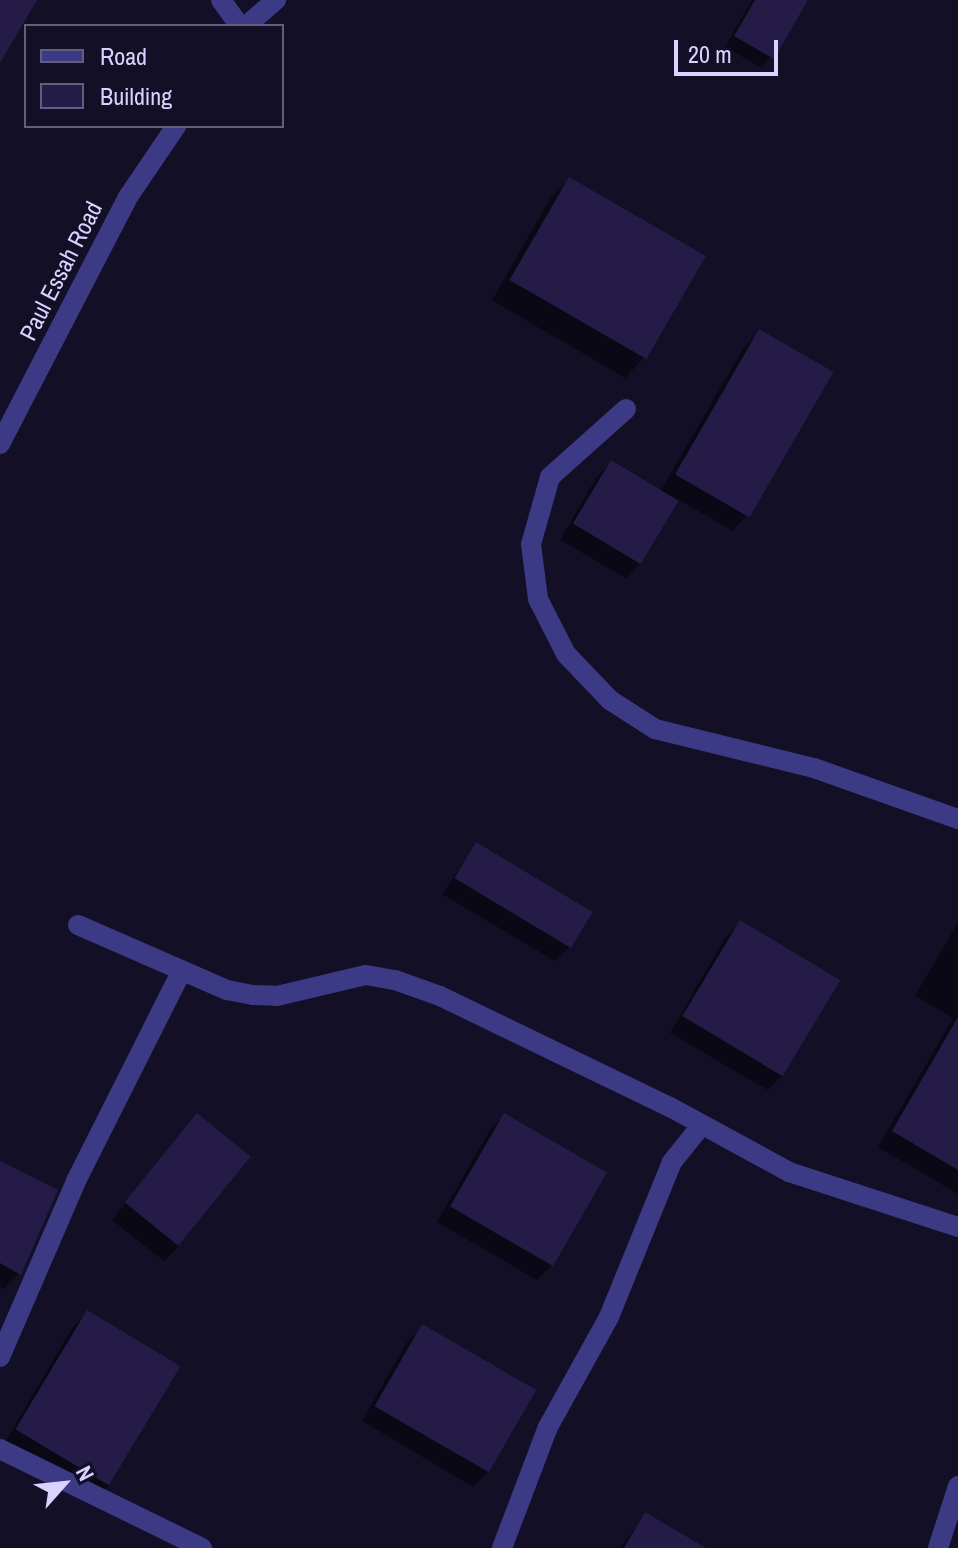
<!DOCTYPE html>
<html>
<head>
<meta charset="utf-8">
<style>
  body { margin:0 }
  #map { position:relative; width:958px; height:1548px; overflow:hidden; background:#130f26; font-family:"Archivo Narrow",sans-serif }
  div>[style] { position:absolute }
  .shadow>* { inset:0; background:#0007 }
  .building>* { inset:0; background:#241b47; transform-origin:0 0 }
  .minor>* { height:20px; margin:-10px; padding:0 10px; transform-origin:10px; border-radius:10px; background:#3d3a85 }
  span { translate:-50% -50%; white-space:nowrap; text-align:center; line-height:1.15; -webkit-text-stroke:6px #130f26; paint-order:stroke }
  .street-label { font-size:24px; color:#d9d4ff }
  .legend { position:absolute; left:24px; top:24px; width:260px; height:104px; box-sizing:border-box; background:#130f26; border:2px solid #625e7d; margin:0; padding:10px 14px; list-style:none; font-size:24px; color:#d9d4ff }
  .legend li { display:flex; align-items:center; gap:16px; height:40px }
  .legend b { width:40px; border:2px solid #625e7d }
  .north { position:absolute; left:24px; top:1444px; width:80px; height:80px; -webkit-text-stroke:6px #130f26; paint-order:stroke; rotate:63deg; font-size:22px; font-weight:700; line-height:32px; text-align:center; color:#d9d4ff }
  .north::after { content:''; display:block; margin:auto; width:28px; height:36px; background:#d9d4ff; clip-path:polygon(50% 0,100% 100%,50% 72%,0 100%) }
  .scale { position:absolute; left:674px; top:40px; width:104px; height:36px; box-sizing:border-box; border:4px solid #d9d4ff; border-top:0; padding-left:10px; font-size:24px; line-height:28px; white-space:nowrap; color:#d9d4ff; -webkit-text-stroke:6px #130f26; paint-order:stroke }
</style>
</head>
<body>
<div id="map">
  <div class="shadow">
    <i style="clip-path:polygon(752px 0,806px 0,762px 68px,725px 47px)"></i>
    <i style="clip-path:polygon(569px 180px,702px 258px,644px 358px,625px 378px,492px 300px,550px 199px)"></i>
    <i style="clip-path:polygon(759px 332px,747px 515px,732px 531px,678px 499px,641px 563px,626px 578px,560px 540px,596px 478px,611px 463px,660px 492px,744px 347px)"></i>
    <i style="clip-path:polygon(476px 845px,570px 946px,555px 961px,442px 894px)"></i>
    <i style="clip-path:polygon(958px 922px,958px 1194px,878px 1147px,953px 1018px,915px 996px)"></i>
    <i style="clip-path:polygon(740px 923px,783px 1075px,768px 1090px,670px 1033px,725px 938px)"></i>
    <i style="clip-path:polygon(505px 1115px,552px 1265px,537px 1280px,437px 1222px,490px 1130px)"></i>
    <i style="clip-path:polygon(197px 1116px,179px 1246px,164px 1261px,112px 1220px)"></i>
    <i style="clip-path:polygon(0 1167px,19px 1274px,4px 1289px,0 1287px)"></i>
    <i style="clip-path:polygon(87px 1313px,110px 1484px,95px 1500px,3px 1446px,72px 1328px)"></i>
    <i style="clip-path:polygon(422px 1327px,488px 1471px,473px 1487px,362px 1421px,407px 1342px)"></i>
    <i style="clip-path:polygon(645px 1515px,702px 1548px,620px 1548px)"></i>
  </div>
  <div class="building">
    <i style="clip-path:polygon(0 0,37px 0,0 63px)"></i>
    <i style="clip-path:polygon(755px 0,808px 0,774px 59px,734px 36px)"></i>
    <i style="left:569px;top:177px;width:158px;height:119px;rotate:30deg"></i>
    <i style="left:759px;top:329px;width:86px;height:168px;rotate:30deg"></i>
    <i style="left:611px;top:460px;width:79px;height:74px;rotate:31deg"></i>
    <i style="left:476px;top:842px;width:136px;height:42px;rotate:31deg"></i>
    <i style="left:740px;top:920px;width:117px;height:112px;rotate:31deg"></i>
    <i style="clip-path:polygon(958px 1017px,958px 1170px,892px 1131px)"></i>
    <i style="left:197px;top:1113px;width:69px;height:115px;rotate:39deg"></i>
    <i style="left:504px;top:1113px;width:119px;height:108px;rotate:30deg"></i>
    <i style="clip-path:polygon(0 1161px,58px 1190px,21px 1275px,0 1263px)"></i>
    <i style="left:87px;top:1310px;width:109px;height:139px;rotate:31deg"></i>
    <i style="left:422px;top:1324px;width:132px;height:95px;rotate:30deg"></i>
    <i style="clip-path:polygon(645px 1512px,706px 1548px,624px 1548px)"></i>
  </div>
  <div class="minor">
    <i style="left:221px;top:0;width:32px;rotate:54deg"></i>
    <i style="left:246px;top:26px;width:40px;rotate:-41deg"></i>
    <i style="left:626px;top:409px;width:102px;rotate:138.2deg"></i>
    <i style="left:550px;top:477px;width:70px;rotate:105.8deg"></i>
    <i style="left:531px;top:544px;width:55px;rotate:82.7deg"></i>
    <i style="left:538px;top:599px;width:62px;rotate:63deg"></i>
    <i style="left:566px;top:654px;width:64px;rotate:46.3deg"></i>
    <i style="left:610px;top:700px;width:54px;rotate:32.8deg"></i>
    <i style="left:655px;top:729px;width:164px;rotate:13.8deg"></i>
    <i style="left:814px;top:768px;width:153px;rotate:19.5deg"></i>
    <i style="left:0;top:444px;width:278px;rotate:-62.6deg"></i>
    <i style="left:128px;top:197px;width:86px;rotate:-55.9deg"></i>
    <i style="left:78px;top:925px;width:163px;rotate:23.6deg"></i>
    <i style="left:227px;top:990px;width:26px;rotate:11deg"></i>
    <i style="left:253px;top:995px;width:24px;rotate:2deg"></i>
    <i style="left:277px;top:996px;width:91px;rotate:-13.3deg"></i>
    <i style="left:366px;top:975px;width:29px;rotate:10deg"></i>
    <i style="left:395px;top:980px;width:48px;rotate:19.6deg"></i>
    <i style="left:440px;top:996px;width:255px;rotate:25.8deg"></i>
    <i style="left:670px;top:1107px;width:136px;rotate:28.6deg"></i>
    <i style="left:789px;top:1172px;width:178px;rotate:18deg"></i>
    <i style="left:0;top:1357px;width:192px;rotate:-66.6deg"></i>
    <i style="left:76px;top:1181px;width:236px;rotate:-63.3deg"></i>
    <i style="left:0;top:1449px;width:225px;rotate:26.1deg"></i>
    <i style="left:502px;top:1548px;width:129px;rotate:-69.2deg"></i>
    <i style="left:548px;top:1427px;width:126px;rotate:-61deg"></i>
    <i style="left:609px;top:1317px;width:167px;rotate:-67.9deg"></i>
    <i style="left:672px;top:1162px;width:45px;rotate:-51.3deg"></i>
    <i style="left:938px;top:1548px;width:65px;rotate:-72.1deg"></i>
  </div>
  <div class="street-label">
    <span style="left:61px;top:271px;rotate:-63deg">Paul Essah Road</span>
  </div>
  <ul class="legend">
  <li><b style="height:10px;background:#3d3a85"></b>Road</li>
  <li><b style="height:22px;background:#241b47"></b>Building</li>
  </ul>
  <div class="north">N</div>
  <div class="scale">20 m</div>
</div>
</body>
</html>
